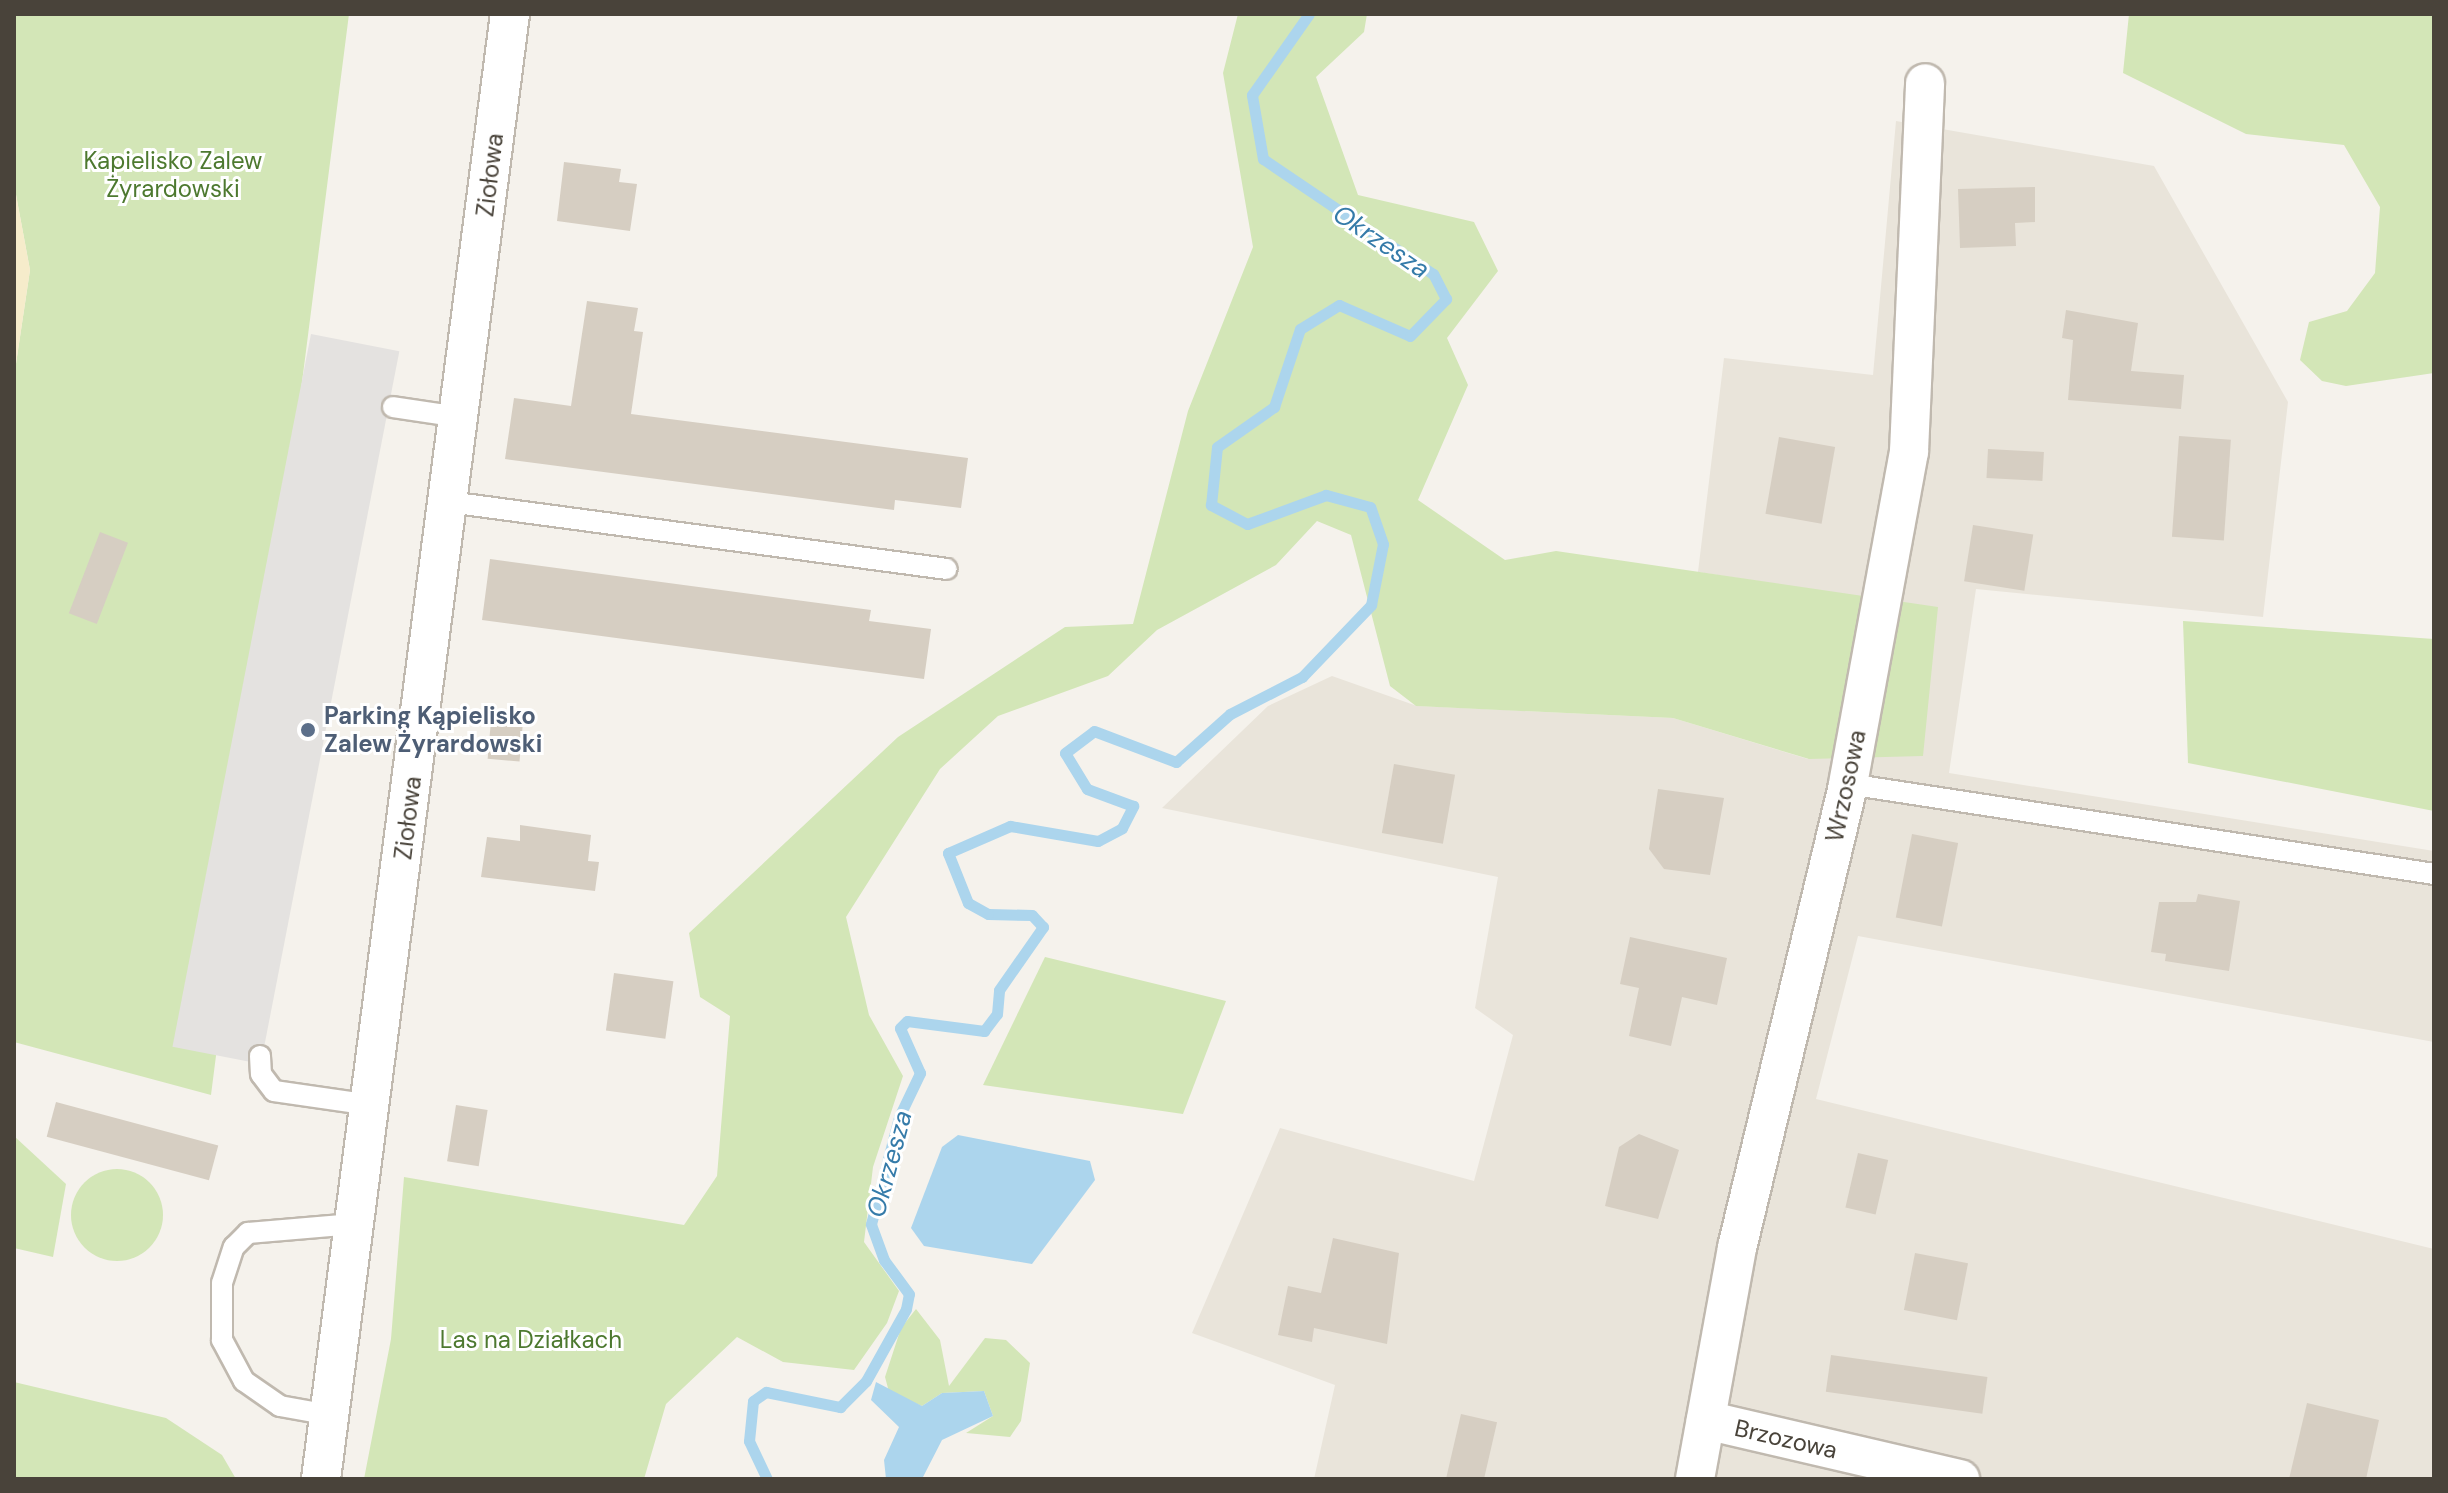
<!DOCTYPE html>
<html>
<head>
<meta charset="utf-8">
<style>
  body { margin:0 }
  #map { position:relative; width:2448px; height:1493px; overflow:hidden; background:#f5f2ec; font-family:"DM Sans",sans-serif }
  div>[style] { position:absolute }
  .residential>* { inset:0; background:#e9e4da }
  .green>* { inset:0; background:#d3e6b7 }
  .round { border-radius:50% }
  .sand>* { inset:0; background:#f6eccb }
  .parking>* { inset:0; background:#e4e2e0; transform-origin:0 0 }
  .water>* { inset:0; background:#acd5ed }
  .stream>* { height:11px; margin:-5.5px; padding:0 5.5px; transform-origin:5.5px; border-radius:5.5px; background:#acd5ed }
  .building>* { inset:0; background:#d6cec2; transform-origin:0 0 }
  .roads { filter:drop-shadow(2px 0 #c0b9af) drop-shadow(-2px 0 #c0b9af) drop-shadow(0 2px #c0b9af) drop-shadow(0 -2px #c0b9af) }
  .service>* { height:20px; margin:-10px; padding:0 10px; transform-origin:10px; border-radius:10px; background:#fff }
  .minor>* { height:38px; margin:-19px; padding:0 19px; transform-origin:19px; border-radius:19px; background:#fff }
  .dots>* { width:22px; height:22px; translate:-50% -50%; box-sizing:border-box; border:4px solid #fff; border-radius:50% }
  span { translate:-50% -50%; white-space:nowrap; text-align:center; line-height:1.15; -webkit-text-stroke:6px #fff; paint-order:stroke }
  .park-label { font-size:24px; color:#4d792f }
  .street-label { font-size:24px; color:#49433a }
  .service-label { font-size:24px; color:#4e5e75; font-weight:700 }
  .left { translate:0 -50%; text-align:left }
  .water-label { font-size:26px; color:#357ba9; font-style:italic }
  .frame { position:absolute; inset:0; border:16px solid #49433a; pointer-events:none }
</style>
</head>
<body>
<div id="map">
  <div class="residential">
    <i style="clip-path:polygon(1896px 121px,2154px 166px,2288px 402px,2263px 617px,1976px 589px,1949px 773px,2434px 851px,2434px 1042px,1858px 936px,1816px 1099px,2434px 1249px,2434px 1479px,1314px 1479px,1335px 1385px,1192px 1333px,1280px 1128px,1474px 1181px,1513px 1035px,1475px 1008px,1498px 877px,1162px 808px,1268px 706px,1332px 676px,1417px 706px,1673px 718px,1808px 759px,1843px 594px,1698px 572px,1724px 358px,1873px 375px)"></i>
  </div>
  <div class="green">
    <i style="clip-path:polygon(14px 14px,349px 14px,211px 1095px,14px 1042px,14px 377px,30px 270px,14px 184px)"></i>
    <i style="clip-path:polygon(1238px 14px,1367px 14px,1364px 32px,1316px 77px,1358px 195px,1474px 222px,1498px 271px,1447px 338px,1468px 385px,1418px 500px,1505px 560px,1556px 551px,1938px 607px,1923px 756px,1809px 759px,1673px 718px,1416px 706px,1390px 686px,1351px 535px,1317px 521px,1276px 565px,1157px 630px,1108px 676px,998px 716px,940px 769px,846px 917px,869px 1015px,903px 1076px,873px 1167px,864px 1242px,899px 1291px,887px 1323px,854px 1370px,783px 1362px,737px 1337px,666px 1404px,644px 1479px,364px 1479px,391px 1339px,404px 1177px,684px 1225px,717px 1176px,730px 1016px,700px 997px,689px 933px,898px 737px,1065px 627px,1133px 624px,1188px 411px,1253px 247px,1223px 73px)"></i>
    <i style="clip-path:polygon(2129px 14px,2434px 14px,2434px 373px,2346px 386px,2322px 381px,2300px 360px,2309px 322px,2347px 311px,2375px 273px,2380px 207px,2344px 145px,2246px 134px,2123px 73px)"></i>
    <i style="clip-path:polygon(2183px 621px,2434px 639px,2434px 811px,2188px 763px)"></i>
    <i style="clip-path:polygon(1045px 957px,1226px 1001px,1183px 1114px,983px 1085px)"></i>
    <i style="clip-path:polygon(14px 1136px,66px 1184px,53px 1257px,14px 1248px)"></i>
    <i class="round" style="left:71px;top:1169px;width:92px;height:92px"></i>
    <i style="clip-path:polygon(916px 1309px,940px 1340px,949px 1386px,985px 1338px,1006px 1340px,1030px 1363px,1021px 1421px,1010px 1437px,966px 1433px,993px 1416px,984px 1391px,942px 1393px,922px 1406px,889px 1392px,885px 1377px,901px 1328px)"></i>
    <i style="clip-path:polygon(14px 1382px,166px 1418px,222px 1455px,236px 1479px,14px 1479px)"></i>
  </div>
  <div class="sand">
    <i style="clip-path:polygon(14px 184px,30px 270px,14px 377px)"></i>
  </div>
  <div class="parking">
    <i style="left:311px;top:334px;width:90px;height:726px;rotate:11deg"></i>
  </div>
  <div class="water">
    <i style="clip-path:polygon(958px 1135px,1090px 1161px,1095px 1180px,1032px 1264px,924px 1246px,911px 1228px,942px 1147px)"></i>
    <i style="clip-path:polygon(876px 1382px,922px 1406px,942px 1393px,984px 1391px,993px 1416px,942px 1440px,922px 1479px,886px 1479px,884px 1460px,899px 1427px,871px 1400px)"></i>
  </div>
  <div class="stream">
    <i style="left:767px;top:1479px;width:42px;rotate:-115.3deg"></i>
    <i style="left:749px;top:1441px;width:40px;rotate:-84.3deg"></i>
    <i style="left:753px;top:1401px;width:16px;rotate:-35deg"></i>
    <i style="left:766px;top:1392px;width:76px;rotate:11.5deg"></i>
    <i style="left:840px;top:1407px;width:37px;rotate:-45deg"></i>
    <i style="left:866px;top:1381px;width:82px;rotate:-60.9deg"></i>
    <i style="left:906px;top:1309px;width:15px;rotate:-79deg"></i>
    <i style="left:909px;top:1294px;width:42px;rotate:-126.3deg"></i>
    <i style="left:884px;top:1260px;width:38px;rotate:-110deg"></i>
    <i style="left:871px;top:1224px;width:111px;rotate:-75.3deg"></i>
    <i style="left:899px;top:1117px;width:49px;rotate:-64.5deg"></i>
    <i style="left:920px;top:1073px;width:49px;rotate:-114deg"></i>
    <i style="left:900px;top:1028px;width:10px;rotate:-45deg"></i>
    <i style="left:907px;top:1021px;width:78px;rotate:7.4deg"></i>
    <i style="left:984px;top:1031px;width:21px;rotate:-53deg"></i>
    <i style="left:997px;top:1014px;width:24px;rotate:-85deg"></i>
    <i style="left:999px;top:990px;width:77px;rotate:-55.1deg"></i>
    <i style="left:1043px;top:927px;width:16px;rotate:-133deg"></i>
    <i style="left:1032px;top:915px;width:44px;rotate:-178.7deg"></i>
    <i style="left:988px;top:914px;width:23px;rotate:-151deg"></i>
    <i style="left:968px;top:903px;width:54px;rotate:-111.8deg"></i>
    <i style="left:948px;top:853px;width:68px;rotate:-23.5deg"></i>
    <i style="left:1010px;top:826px;width:89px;rotate:9.7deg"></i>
    <i style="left:1098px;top:841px;width:27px;rotate:-28deg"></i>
    <i style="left:1122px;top:828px;width:25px;rotate:-63deg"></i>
    <i style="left:1133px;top:806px;width:49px;rotate:-159.7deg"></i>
    <i style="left:1087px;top:789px;width:42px;rotate:-121.4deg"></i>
    <i style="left:1065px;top:753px;width:36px;rotate:-37deg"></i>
    <i style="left:1094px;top:731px;width:88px;rotate:20.7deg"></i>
    <i style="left:1176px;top:762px;width:72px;rotate:-41.6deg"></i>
    <i style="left:1230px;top:714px;width:81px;rotate:-27.2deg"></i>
    <i style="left:1302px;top:677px;width:100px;rotate:-46.2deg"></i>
    <i style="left:1371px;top:605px;width:62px;rotate:-78.9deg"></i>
    <i style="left:1383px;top:544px;width:39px;rotate:-109deg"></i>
    <i style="left:1370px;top:507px;width:46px;rotate:-164.7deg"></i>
    <i style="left:1326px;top:495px;width:84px;rotate:159.8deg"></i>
    <i style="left:1247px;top:524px;width:41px;rotate:-152.2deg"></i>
    <i style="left:1211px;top:505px;width:58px;rotate:-84.1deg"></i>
    <i style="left:1217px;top:447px;width:70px;rotate:-35.1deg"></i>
    <i style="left:1274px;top:407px;width:82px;rotate:-71.6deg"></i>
    <i style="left:1300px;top:329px;width:46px;rotate:-31.6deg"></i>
    <i style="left:1339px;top:305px;width:77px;rotate:23.6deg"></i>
    <i style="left:1410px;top:336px;width:52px;rotate:-45.8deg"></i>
    <i style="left:1446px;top:299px;width:28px;rotate:-117deg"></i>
    <i style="left:1433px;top:274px;width:205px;rotate:-145.9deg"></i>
    <i style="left:1263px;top:159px;width:65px;rotate:-99.8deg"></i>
    <i style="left:1252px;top:95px;width:99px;rotate:-54.9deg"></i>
  </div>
  <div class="building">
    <i style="clip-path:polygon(564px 162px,621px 169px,619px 182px,637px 184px,630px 231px,557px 221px)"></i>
    <i style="clip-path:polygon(2035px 187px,2035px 222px,2015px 223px,2016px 246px,1960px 248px,1958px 189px)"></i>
    <i style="clip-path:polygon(587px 301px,638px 308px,634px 331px,643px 332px,631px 414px,968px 458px,961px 508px,895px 500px,894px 510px,505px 459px,514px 398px,571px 406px)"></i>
    <i style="clip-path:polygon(2066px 310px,2138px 323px,2131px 371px,2184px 375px,2181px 409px,2068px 400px,2073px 340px,2062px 338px)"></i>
    <i style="left:2179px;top:436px;width:52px;height:101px;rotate:4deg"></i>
    <i style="left:1779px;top:437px;width:57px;height:78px;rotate:10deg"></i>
    <i style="left:1988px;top:449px;width:56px;height:29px;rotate:3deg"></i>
    <i style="left:1973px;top:525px;width:61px;height:57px;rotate:9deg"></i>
    <i style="left:100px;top:532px;width:30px;height:87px;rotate:21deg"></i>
    <i style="clip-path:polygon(490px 559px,871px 610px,869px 621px,931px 629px,924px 679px,482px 620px)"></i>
    <i style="left:492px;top:709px;width:32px;height:50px;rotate:5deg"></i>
    <i style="left:1394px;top:764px;width:62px;height:70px;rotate:10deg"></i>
    <i style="clip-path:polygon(1658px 789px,1724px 798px,1710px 875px,1664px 869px,1649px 849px)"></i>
    <i style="clip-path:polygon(520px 825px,591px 835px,588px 861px,599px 862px,595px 891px,481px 877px,487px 837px,520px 841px)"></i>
    <i style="left:1912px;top:834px;width:47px;height:85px;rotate:11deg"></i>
    <i style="clip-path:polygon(2198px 894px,2240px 901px,2229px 971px,2165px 961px,2166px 954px,2151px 952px,2159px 902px,2196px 902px)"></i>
    <i style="clip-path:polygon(1630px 937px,1727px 958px,1717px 1005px,1682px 997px,1671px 1046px,1629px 1036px,1639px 988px,1620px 984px)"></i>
    <i style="left:614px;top:973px;width:60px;height:58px;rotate:8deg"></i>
    <i style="left:56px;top:1102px;width:168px;height:36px;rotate:15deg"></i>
    <i style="left:456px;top:1105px;width:32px;height:57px;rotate:9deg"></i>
    <i style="clip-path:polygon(1639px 1134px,1679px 1150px,1658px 1219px,1605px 1206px,1619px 1147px)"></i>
    <i style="left:1858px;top:1153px;width:31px;height:56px;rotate:13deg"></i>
    <i style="clip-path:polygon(1333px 1238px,1399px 1253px,1387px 1344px,1314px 1328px,1312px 1342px,1278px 1335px,1288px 1286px,1321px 1293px)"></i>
    <i style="left:1915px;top:1253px;width:54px;height:58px;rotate:11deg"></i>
    <i style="left:1831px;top:1355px;width:158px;height:37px;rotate:8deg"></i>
    <i style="clip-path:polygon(2307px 1403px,2379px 1420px,2366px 1479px,2289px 1479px)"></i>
    <i style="left:1461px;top:1414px;width:37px;height:66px;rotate:13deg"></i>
  </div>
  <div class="roads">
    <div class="service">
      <i style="left:393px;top:407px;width:68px;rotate:8.5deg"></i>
      <i style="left:449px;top:502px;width:502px;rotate:7.66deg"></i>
      <i style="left:1848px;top:784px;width:593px;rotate:8.73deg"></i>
      <i style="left:260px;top:1056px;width:18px;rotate:87deg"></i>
      <i style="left:261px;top:1074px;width:21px;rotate:53deg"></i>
      <i style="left:274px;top:1091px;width:98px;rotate:8.2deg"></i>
      <i style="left:330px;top:1415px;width:51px;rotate:-169.8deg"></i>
      <i style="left:280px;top:1406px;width:44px;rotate:-145.2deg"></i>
      <i style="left:244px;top:1381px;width:47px;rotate:-118.2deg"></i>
      <i style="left:222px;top:1340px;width:57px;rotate:-90deg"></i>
      <i style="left:222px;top:1283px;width:38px;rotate:-72deg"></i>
      <i style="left:234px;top:1247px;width:20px;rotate:-45deg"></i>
      <i style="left:248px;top:1233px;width:106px;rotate:-4.9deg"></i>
    </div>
    <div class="minor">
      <i style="left:1706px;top:1420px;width:261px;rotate:13.1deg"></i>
      <i style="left:321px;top:1479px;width:1477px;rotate:-82.65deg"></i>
      <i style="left:1695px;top:1479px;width:235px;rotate:-79.7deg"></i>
      <i style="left:1737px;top:1248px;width:477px;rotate:-76.5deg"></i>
      <i style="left:1848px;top:784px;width:338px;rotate:-79.6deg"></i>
      <i style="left:1909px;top:452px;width:369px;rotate:-87.5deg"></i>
    </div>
  </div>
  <div class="dots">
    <i style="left:308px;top:730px;background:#5c6f8a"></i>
  </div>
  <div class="park-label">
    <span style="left:173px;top:175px">Kapielisko Zalew<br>Żyrardowski</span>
    <span style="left:531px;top:1340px">Las na Działkach</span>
  </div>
  <div class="street-label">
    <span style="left:490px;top:175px;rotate:-83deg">Ziołowa</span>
    <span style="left:1846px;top:786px;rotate:-78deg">Wrzosowa</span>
    <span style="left:408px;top:818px;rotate:-83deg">Ziołowa</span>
    <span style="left:1786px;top:1439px;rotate:13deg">Brzozowa</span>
  </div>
  <div class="service-label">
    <span class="left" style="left:324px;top:730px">Parking Kąpielisko<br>Zalew Żyrardowski</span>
  </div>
  <div class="water-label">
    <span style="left:1381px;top:242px;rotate:34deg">Okrzesza</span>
    <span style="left:890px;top:1164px;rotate:-75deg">Okrzesza</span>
  </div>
  <div class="frame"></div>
</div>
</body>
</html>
